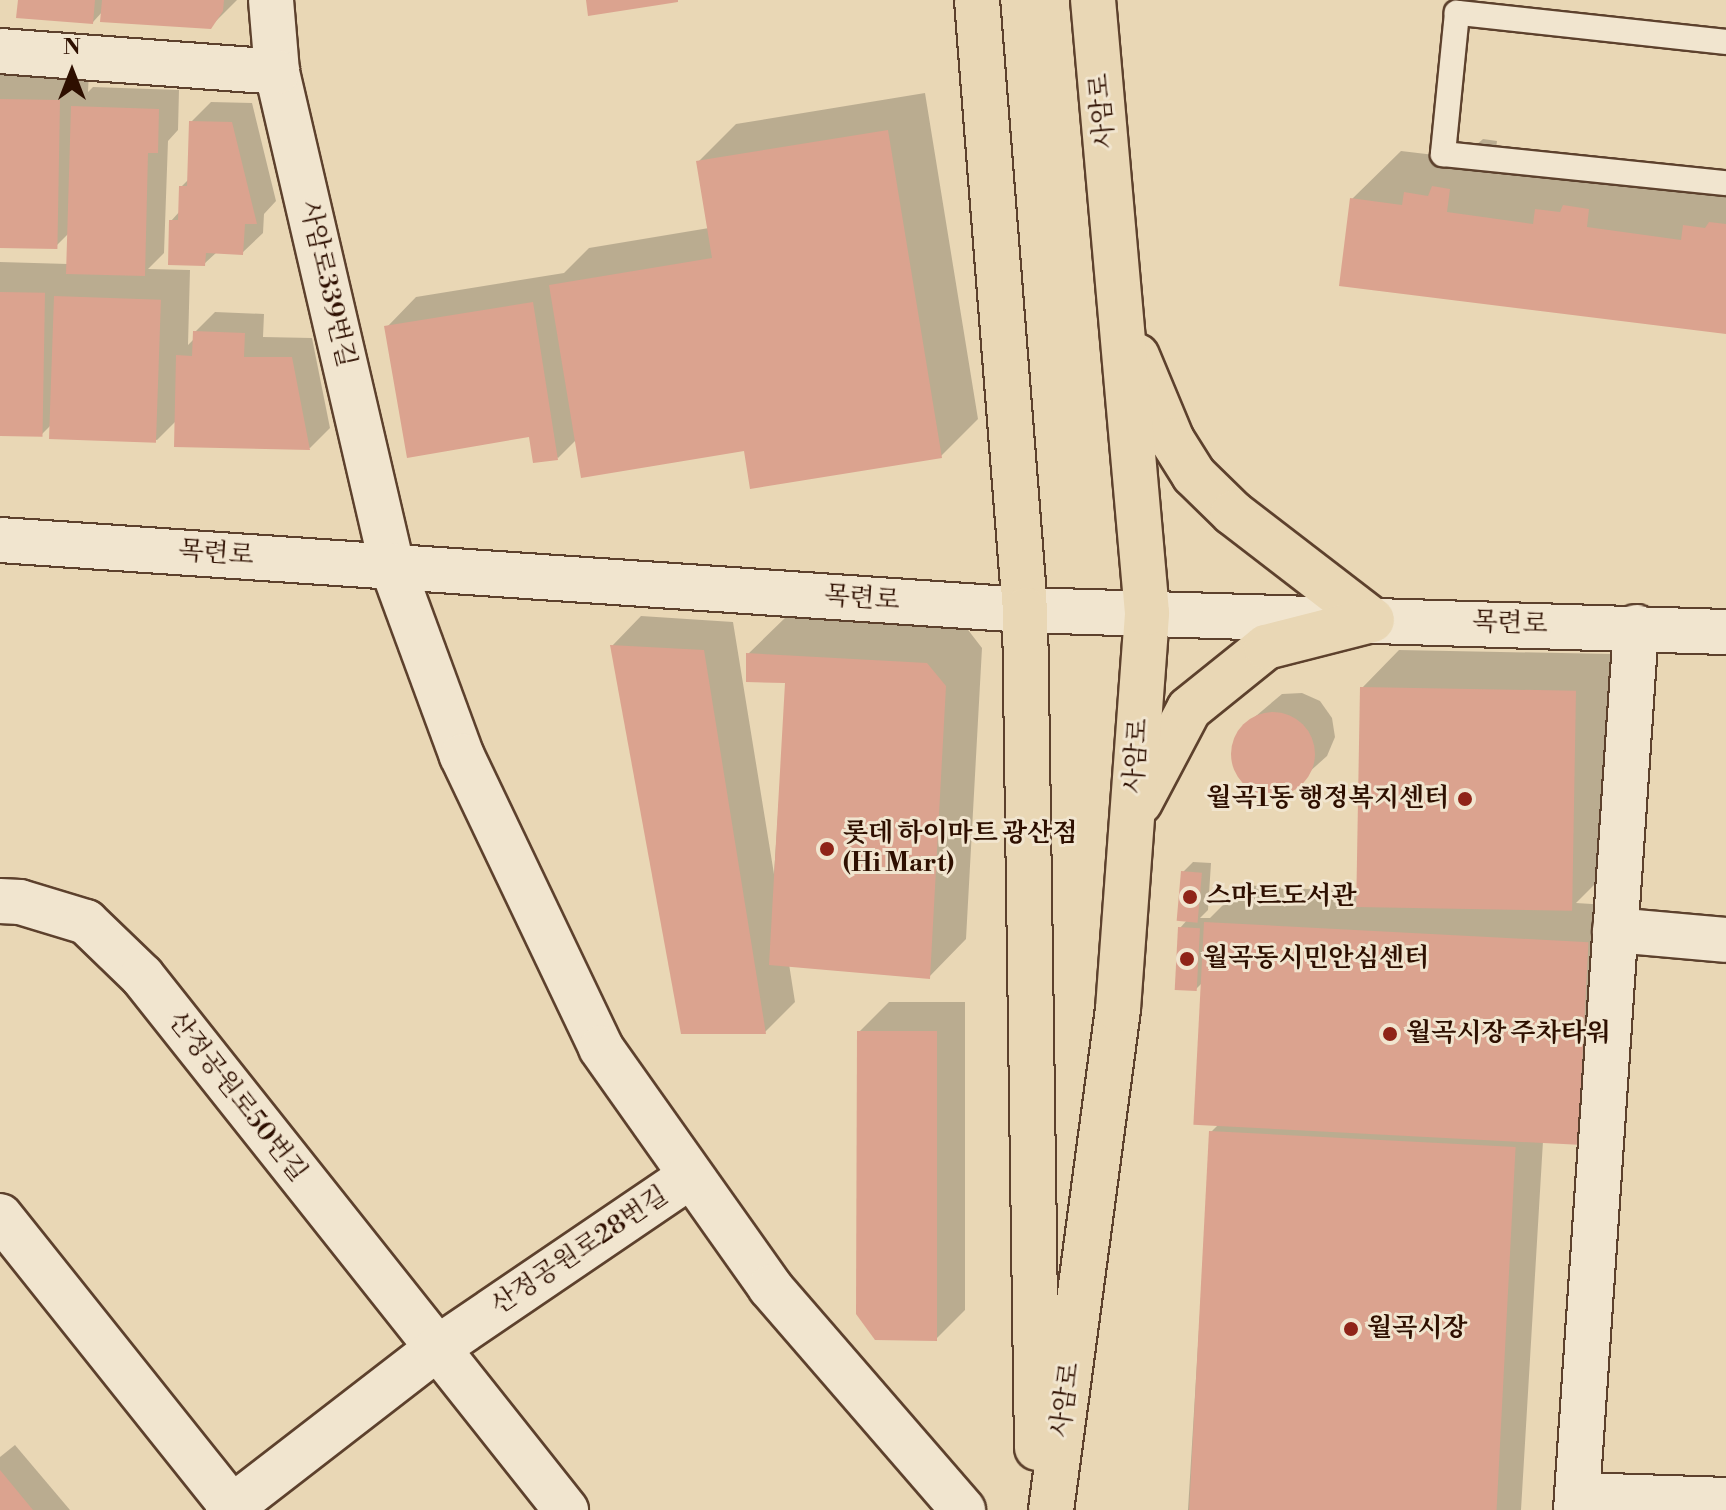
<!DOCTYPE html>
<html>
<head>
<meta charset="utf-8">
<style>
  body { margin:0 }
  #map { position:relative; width:1726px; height:1510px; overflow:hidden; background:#e9d7b5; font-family:"Libre Bodoni","Noto Serif KR",serif }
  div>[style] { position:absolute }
  .shadow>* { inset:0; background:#0003 }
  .building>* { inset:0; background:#dba38f; transform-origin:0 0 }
  .round { border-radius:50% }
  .roads { filter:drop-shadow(2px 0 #5d412d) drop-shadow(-2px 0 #5d412d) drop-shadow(0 2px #5d412d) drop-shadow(0 -2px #5d412d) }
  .service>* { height:24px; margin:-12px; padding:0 12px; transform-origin:12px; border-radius:12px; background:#f1e5cf }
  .minor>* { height:44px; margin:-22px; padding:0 22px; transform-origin:22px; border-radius:22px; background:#f1e5cf }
  .secondary>* { height:44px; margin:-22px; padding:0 22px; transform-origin:22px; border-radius:22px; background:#f1e5cf }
  .primary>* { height:44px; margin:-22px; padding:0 22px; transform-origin:22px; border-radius:22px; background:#e9d7b5 }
  .dots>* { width:22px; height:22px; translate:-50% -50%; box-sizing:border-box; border:4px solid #f1e5cf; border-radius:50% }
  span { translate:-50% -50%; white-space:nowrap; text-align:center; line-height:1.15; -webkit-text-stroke:6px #f1e5cf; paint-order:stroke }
  .street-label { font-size:26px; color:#2e0f00 }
  .poi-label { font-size:26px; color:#2e0f00; font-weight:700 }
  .right { translate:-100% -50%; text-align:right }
  .left { translate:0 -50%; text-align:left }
  .north { position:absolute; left:32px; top:32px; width:80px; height:80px; -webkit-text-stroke:6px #f1e5cf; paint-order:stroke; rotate:0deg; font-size:22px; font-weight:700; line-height:32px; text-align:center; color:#2e0f00 }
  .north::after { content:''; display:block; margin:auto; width:28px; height:36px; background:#2e0f00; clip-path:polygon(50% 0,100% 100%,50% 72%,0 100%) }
</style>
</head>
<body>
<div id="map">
  <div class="shadow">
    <i style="clip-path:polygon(20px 0,237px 0,210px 27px,103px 11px,93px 22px)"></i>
    <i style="clip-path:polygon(89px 71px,88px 92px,93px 87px,179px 90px,178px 130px,168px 141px,164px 253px,148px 269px,190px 270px,188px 345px,194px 339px,195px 332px,215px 312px,264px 314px,263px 337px,312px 338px,330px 428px,310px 448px,176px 421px,157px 440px,53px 423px,41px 435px,0 434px,0 262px,68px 264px,69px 233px,54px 248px,0 246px,0 72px)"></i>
    <i style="clip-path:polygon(925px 93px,978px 419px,941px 456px,577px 439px,558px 458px,387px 327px,416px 297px,564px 273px,589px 248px,709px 228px,698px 162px,736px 124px)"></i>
    <i style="clip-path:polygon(211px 102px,252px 103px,276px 201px,264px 214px,263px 233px,242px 253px,217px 252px,204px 264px,171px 221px,180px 211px,181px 187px,189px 179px,191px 122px)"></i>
    <i style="clip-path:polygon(1483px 139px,1497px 141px,1494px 164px,1606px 164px,1613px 157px,1637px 161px,1635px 179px,1726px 186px,1726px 332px,1352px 199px,1401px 151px,1443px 156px,1474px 147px)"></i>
    <i style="clip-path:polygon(641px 616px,733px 622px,774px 874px,787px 681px,748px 654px,786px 617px,965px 626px,982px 648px,966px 939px,929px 977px,789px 964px,795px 1002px,765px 1032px,612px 646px)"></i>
    <i style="clip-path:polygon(1399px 650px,1612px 654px,1608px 871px,1576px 903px,1624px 906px,1613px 1106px,1576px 1143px,1543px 1141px,1521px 1510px,1188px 1510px,1211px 1132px,1219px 1124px,1202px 983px,1195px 990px,1180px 928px,1188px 919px,1183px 872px,1193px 862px,1211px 863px,1208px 910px,1200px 918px,1210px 918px,1243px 885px,1357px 892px,1362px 688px)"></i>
    <i style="clip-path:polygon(1302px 693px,1320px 701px,1332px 718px,1335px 737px,1327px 756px,1288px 791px,1267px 794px,1247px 786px,1235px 768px,1233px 746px,1244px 726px,1282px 694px)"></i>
    <i style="clip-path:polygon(889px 1002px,965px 1002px,965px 1310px,936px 1339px,859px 1032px)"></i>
    <i style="clip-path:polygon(15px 1445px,70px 1510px,0 1510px,0 1457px)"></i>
  </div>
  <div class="building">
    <i style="clip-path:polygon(18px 0,95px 0,93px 24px,16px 18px)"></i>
    <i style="clip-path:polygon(102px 0,224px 0,223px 11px,211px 29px,100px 22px)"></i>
    <i style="clip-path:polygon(586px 0,678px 0,678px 2px,588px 16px)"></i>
    <i style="left:0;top:99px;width:60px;height:149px;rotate:1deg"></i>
    <i style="clip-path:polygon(71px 106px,159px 109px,158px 153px,148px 153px,145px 276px,66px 274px)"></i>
    <i style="clip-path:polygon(189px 121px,232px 122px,257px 224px,245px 224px,243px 255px,206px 253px,205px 266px,168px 265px,169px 220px,178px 220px,179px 186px,187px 186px)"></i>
    <i style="clip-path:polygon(888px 130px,942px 458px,750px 489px,744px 451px,581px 478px,549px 285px,712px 258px,696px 161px)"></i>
    <i style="clip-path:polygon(1432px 186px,1450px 189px,1447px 212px,1533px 224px,1535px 209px,1560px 212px,1563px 205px,1589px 209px,1587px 227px,1681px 240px,1683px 225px,1705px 228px,1709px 222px,1726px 224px,1726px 334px,1339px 286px,1350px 198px,1402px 205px,1404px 192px,1428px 196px)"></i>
    <i style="left:0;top:292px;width:45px;height:144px;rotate:1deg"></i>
    <i style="left:54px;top:296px;width:107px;height:143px;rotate:2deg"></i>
    <i style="clip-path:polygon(533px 302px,558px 460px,533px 463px,529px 437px,407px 458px,384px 326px)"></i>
    <i style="clip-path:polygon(193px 331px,245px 333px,244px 357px,292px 357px,310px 450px,174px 447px,176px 355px,192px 356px)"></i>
    <i style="clip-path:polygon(610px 645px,704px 650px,766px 1034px,681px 1034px)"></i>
    <i style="clip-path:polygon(746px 653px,927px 663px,946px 686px,930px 979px,769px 965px,785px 683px,746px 682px)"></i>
    <i style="left:1360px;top:687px;width:216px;height:220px;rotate:1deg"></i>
    <i class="round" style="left:1231px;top:712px;width:84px;height:84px"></i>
    <i style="left:1181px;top:871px;width:21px;height:50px;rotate:5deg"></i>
    <i style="left:1204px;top:922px;width:385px;height:203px;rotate:3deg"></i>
    <i style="left:1178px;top:927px;width:22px;height:63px;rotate:3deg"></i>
    <i style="clip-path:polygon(857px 1031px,937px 1031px,937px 1341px,875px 1340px,856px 1314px)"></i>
    <i style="left:1209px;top:1131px;width:307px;height:380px;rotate:3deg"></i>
    <i style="clip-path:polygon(0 1470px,33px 1510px,0 1510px)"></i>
  </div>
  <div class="roads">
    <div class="service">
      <i style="left:1726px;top:42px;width:271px;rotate:-173.8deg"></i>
      <i style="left:1457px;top:13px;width:142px;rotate:95.7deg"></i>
      <i style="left:1443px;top:154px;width:284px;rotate:5.9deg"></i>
    </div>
    <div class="minor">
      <i style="left:271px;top:0;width:72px;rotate:85.2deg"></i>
      <i style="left:277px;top:72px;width:507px;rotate:76.9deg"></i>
      <i style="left:392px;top:566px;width:202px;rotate:69.8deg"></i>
      <i style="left:462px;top:756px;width:323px;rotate:64.5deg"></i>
      <i style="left:601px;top:1048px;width:293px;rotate:54.7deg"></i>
      <i style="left:770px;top:1287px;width:295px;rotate:49.1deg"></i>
      <i style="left:0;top:51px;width:278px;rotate:4.3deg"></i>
      <i style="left:0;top:901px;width:20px;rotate:3deg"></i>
      <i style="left:20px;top:902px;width:69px;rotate:16.9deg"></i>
      <i style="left:86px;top:922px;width:78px;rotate:44deg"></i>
      <i style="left:142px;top:976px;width:682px;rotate:51.55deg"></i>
      <i style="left:1615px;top:930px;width:111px;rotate:5.1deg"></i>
      <i style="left:0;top:1216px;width:376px;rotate:51.4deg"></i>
      <i style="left:1577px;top:1495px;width:149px;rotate:1.9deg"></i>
      <i style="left:228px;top:1510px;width:263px;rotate:-37.7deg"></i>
      <i style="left:436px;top:1349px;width:308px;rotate:-34.2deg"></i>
      <i style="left:1576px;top:1510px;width:885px;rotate:-86.11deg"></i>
    </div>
    <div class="secondary">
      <i style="left:0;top:540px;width:1027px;rotate:3.91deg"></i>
      <i style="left:1025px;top:610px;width:701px;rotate:1.8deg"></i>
    </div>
    <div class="primary">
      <i style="left:977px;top:0;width:612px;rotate:85.5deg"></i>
      <i style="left:1025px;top:610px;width:838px;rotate:89.18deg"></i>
      <i style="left:1137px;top:356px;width:91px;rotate:67.4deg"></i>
      <i style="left:1172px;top:440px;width:41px;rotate:57.8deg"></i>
      <i style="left:1194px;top:475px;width:54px;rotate:44.3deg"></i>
      <i style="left:1233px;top:513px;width:175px;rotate:37.6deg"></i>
      <i style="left:1140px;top:802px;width:105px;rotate:-62.2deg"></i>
      <i style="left:1189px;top:709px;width:99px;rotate:-38.8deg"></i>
      <i style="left:1266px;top:647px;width:109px;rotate:-14.3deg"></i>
      <i style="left:1051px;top:1510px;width:505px;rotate:-82.38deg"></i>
      <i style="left:1118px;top:1009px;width:397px;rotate:-85.8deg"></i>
      <i style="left:1147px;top:613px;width:615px;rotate:-95.03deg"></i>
    </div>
  </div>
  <div class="dots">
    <i style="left:1465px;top:799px;background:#8f2418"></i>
    <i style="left:827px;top:849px;background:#8f2418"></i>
    <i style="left:1190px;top:897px;background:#8f2418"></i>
    <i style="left:1187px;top:959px;background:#8f2418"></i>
    <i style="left:1390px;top:1034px;background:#8f2418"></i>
    <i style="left:1351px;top:1329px;background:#8f2418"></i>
  </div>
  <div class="street-label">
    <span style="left:1103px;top:111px;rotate:-95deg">사암로</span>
    <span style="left:327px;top:284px;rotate:77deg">사암로339번길</span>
    <span style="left:216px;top:554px;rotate:4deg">목련로</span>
    <span style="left:862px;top:599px;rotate:4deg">목련로</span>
    <span style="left:1510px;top:624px;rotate:2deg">목련로</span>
    <span style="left:1137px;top:756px;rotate:-86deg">사암로</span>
    <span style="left:237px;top:1097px;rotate:52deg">산정공원로50번길</span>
    <span style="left:580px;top:1251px;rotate:-34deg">산정공원로28번길</span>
    <span style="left:1066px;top:1400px;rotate:-82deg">사암로</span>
  </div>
  <div class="poi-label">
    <span class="right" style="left:1449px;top:799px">월곡1동 행정복지센터</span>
    <span class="left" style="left:843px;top:849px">롯데 하이마트 광산점<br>(Hi Mart)</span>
    <span class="left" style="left:1206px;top:897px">스마트도서관</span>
    <span class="left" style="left:1203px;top:959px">월곡동시민안심센터</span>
    <span class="left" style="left:1406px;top:1034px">월곡시장 주차타워</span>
    <span class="left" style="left:1367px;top:1329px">월곡시장</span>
  </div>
  <div class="north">N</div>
</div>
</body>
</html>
